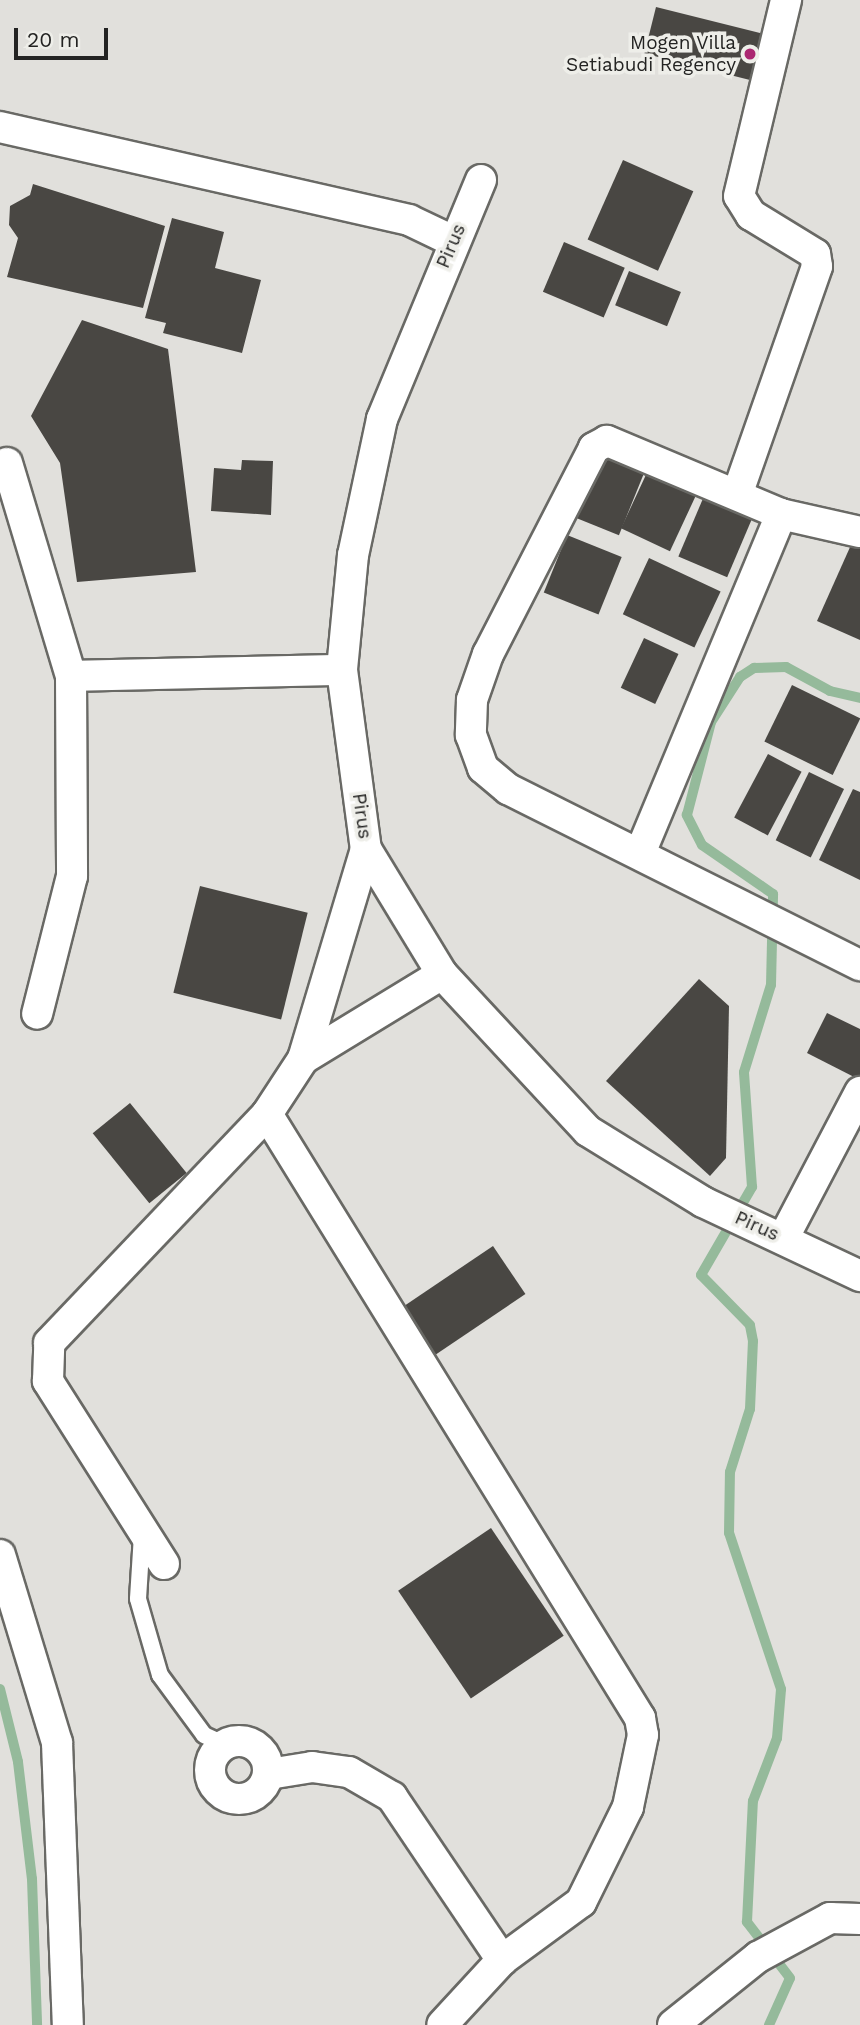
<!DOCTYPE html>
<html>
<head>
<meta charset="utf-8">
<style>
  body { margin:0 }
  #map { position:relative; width:860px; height:2025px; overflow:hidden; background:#e1e0dc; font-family:"Work Sans",sans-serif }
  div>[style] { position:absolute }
  .stream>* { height:10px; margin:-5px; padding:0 5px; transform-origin:5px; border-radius:5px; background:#95ba9b }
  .building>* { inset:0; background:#494743; transform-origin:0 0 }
  .roads { filter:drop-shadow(2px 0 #696965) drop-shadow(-2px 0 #696965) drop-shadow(0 2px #696965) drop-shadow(0 -2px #696965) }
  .service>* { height:16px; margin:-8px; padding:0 8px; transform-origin:8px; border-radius:8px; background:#fff }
  .minor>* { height:30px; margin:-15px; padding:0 15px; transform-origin:15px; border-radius:15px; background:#fff }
  .minor>.ring { margin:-15px; padding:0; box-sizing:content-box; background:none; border:30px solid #fff; border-radius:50% }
  .dots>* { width:19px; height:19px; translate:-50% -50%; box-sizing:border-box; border:4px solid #eeeee9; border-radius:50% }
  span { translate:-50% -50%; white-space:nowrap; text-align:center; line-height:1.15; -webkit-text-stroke:7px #eeeee9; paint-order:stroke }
  .poi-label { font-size:19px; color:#232322 }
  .right { translate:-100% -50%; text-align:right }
  .street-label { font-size:19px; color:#232322 }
  .scale { position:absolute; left:14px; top:28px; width:94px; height:32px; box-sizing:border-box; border:4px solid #232322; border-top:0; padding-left:9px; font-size:21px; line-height:24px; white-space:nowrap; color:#232322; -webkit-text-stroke:5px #eeeee9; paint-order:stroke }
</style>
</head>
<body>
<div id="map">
  <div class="stream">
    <i style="left:0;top:1689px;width:75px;rotate:76.1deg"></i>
    <i style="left:18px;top:1762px;width:118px;rotate:83.2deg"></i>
    <i style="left:32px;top:1879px;width:146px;rotate:88deg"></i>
    <i style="left:769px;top:2025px;width:51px;rotate:-65.9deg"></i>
    <i style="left:790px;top:1978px;width:71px;rotate:-127.5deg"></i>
    <i style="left:747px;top:1922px;width:121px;rotate:-87.2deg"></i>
    <i style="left:753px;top:1801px;width:67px;rotate:-69.1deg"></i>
    <i style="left:777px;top:1738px;width:49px;rotate:-85.3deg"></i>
    <i style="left:781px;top:1689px;width:164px;rotate:-108.4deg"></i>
    <i style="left:729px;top:1533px;width:61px;rotate:-89.1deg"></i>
    <i style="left:730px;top:1472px;width:66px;rotate:-72.4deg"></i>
    <i style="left:750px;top:1409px;width:68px;rotate:-87.5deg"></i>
    <i style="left:753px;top:1341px;width:16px;rotate:-101deg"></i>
    <i style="left:750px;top:1325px;width:70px;rotate:-134.4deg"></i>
    <i style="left:701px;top:1275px;width:102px;rotate:-59.9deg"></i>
    <i style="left:752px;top:1187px;width:115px;rotate:-94deg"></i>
    <i style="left:744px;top:1072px;width:91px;rotate:-72.8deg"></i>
    <i style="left:771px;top:985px;width:91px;rotate:-88.7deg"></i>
    <i style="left:773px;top:894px;width:86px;rotate:-145.4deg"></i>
    <i style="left:702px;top:845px;width:34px;rotate:-117deg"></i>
    <i style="left:687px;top:815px;width:96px;rotate:-75.5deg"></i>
    <i style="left:711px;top:722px;width:54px;rotate:-57.2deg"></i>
    <i style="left:740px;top:677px;width:17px;rotate:-33deg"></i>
    <i style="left:754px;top:668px;width:32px;rotate:-2deg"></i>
    <i style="left:786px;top:667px;width:50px;rotate:28.6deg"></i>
    <i style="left:830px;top:691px;width:31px;rotate:13deg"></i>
  </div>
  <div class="building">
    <i style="left:656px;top:7px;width:115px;height:48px;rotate:14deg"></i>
    <i style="left:623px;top:160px;width:77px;height:87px;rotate:24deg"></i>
    <i style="clip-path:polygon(33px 184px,165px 226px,143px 308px,7px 277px,18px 238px,9px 225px,10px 206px,30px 195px)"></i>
    <i style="clip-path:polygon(172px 218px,224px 232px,215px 268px,261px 280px,242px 353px,163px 333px,166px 323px,145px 318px)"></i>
    <i style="left:564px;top:242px;width:66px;height:54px;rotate:23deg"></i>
    <i style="left:629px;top:271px;width:56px;height:37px;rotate:22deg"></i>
    <i style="clip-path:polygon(82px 320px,168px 349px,196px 572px,77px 582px,60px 463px,31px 416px)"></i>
    <i style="left:604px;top:444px;width:48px;height:79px;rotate:22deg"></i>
    <i style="clip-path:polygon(242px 460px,273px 461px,271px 515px,211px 511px,214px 468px,241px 470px)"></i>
    <i style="left:651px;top:464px;width:54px;height:71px;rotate:25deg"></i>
    <i style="left:710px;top:482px;width:53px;height:81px;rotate:23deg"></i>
    <i style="left:567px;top:535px;width:59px;height:62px;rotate:22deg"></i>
    <i style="clip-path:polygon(855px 536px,860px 538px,860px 640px,817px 621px)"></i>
    <i style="left:649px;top:558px;width:79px;height:62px;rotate:25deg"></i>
    <i style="left:644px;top:638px;width:38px;height:55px;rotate:25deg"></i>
    <i style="left:792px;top:685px;width:76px;height:63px;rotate:26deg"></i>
    <i style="left:768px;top:754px;width:38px;height:72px;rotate:28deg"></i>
    <i style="left:809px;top:772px;width:39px;height:76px;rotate:26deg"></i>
    <i style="clip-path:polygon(853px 789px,860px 792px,860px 880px,819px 860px)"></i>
    <i style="left:200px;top:886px;width:111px;height:110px;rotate:14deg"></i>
    <i style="clip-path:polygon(699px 979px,729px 1006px,726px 1158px,710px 1176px,606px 1081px)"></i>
    <i style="clip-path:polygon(827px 1013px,860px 1029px,860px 1080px,807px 1053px)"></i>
    <i style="left:130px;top:1103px;width:90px;height:48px;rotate:51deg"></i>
    <i style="left:493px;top:1246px;width:58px;height:113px;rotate:56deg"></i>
    <i style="left:491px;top:1528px;width:130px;height:112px;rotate:56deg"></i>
  </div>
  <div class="roads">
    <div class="service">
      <i style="left:142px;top:1535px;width:64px;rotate:93.6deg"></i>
      <i style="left:138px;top:1599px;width:79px;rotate:73.9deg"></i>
      <i style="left:160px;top:1675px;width:74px;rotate:53.7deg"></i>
      <i style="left:204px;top:1735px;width:21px;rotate:25deg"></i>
    </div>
    <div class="minor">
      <i style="left:0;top:127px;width:419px;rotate:12.8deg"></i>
      <i style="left:409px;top:220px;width:49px;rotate:25.5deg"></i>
      <i style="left:481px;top:180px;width:259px;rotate:112.5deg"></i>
      <i style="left:382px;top:419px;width:139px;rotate:102deg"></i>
      <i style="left:353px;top:555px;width:116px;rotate:95.5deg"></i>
      <i style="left:342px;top:670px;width:181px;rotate:82.4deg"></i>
      <i style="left:366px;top:849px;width:146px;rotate:58.7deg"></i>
      <i style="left:442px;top:974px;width:214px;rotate:47.1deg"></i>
      <i style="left:588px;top:1131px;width:135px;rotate:31.7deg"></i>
      <i style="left:703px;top:1202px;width:174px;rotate:25.2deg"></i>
      <i style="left:7px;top:463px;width:222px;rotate:73.3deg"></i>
      <i style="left:71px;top:676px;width:200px;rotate:89.7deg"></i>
      <i style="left:72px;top:876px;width:142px;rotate:104.2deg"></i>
      <i style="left:738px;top:492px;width:239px;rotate:-70.7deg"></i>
      <i style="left:817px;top:266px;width:12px;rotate:-99deg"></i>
      <i style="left:815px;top:254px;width:75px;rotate:-148.6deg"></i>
      <i style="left:751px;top:215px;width:22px;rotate:-122deg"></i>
      <i style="left:739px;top:196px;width:202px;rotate:-76.5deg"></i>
      <i style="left:860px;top:532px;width:81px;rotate:-167.2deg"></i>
      <i style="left:781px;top:514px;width:189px;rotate:-157.2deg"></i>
      <i style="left:607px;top:441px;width:15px;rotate:152deg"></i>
      <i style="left:594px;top:448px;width:232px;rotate:117.2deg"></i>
      <i style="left:488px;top:654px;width:49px;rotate:109.2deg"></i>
      <i style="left:472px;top:700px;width:35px;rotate:92deg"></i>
      <i style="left:471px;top:735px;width:35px;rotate:70deg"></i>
      <i style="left:483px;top:768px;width:33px;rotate:40deg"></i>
      <i style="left:508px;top:789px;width:394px;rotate:26.6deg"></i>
      <i style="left:71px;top:676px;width:271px;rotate:-1.3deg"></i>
      <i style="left:641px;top:851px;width:365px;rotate:-67.4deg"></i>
      <i style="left:442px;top:974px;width:163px;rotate:148.6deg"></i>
      <i style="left:303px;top:1059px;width:66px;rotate:123.2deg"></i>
      <i style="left:267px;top:1114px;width:710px;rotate:58.3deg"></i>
      <i style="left:640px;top:1718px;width:17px;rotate:80deg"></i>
      <i style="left:643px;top:1735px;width:74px;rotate:101.8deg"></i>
      <i style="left:628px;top:1807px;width:106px;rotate:116.3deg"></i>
      <i style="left:581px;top:1902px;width:98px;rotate:143.7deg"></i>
      <i style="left:502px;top:1960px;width:88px;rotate:132.7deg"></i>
      <i style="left:303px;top:1059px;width:219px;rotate:-73.3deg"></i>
      <i style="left:784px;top:1237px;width:164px;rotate:-62.3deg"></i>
      <i style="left:0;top:1555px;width:196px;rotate:73.1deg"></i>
      <i style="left:57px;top:1743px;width:282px;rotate:87.8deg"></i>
      <i style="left:164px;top:1564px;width:217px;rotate:-122.4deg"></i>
      <i style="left:48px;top:1381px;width:38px;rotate:-88deg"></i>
      <i style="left:49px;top:1343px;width:316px;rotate:-46.4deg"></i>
      <i class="ring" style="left:210px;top:1741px;width:28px;height:28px"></i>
      <i style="left:269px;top:1774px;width:44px;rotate:-9.2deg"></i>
      <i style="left:312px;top:1767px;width:37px;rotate:8deg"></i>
      <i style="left:349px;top:1772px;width:50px;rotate:30.2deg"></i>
      <i style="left:392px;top:1797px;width:197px;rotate:56deg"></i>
      <i style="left:673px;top:2025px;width:109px;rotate:-38.7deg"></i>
      <i style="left:758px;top:1957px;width:82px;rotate:-28.4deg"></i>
      <i style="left:830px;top:1918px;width:30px;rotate:2deg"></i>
    </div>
  </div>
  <div class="dots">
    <i style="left:750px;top:54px;background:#ab2771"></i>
  </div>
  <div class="poi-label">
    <span class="right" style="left:736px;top:54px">Mogen Villa<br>Setiabudi Regency</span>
  </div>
  <div class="street-label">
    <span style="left:451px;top:246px;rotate:-67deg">Pirus</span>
    <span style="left:362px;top:816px;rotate:82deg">Pirus</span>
    <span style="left:757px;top:1226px;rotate:24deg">Pirus</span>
  </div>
  <div class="scale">20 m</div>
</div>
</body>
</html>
